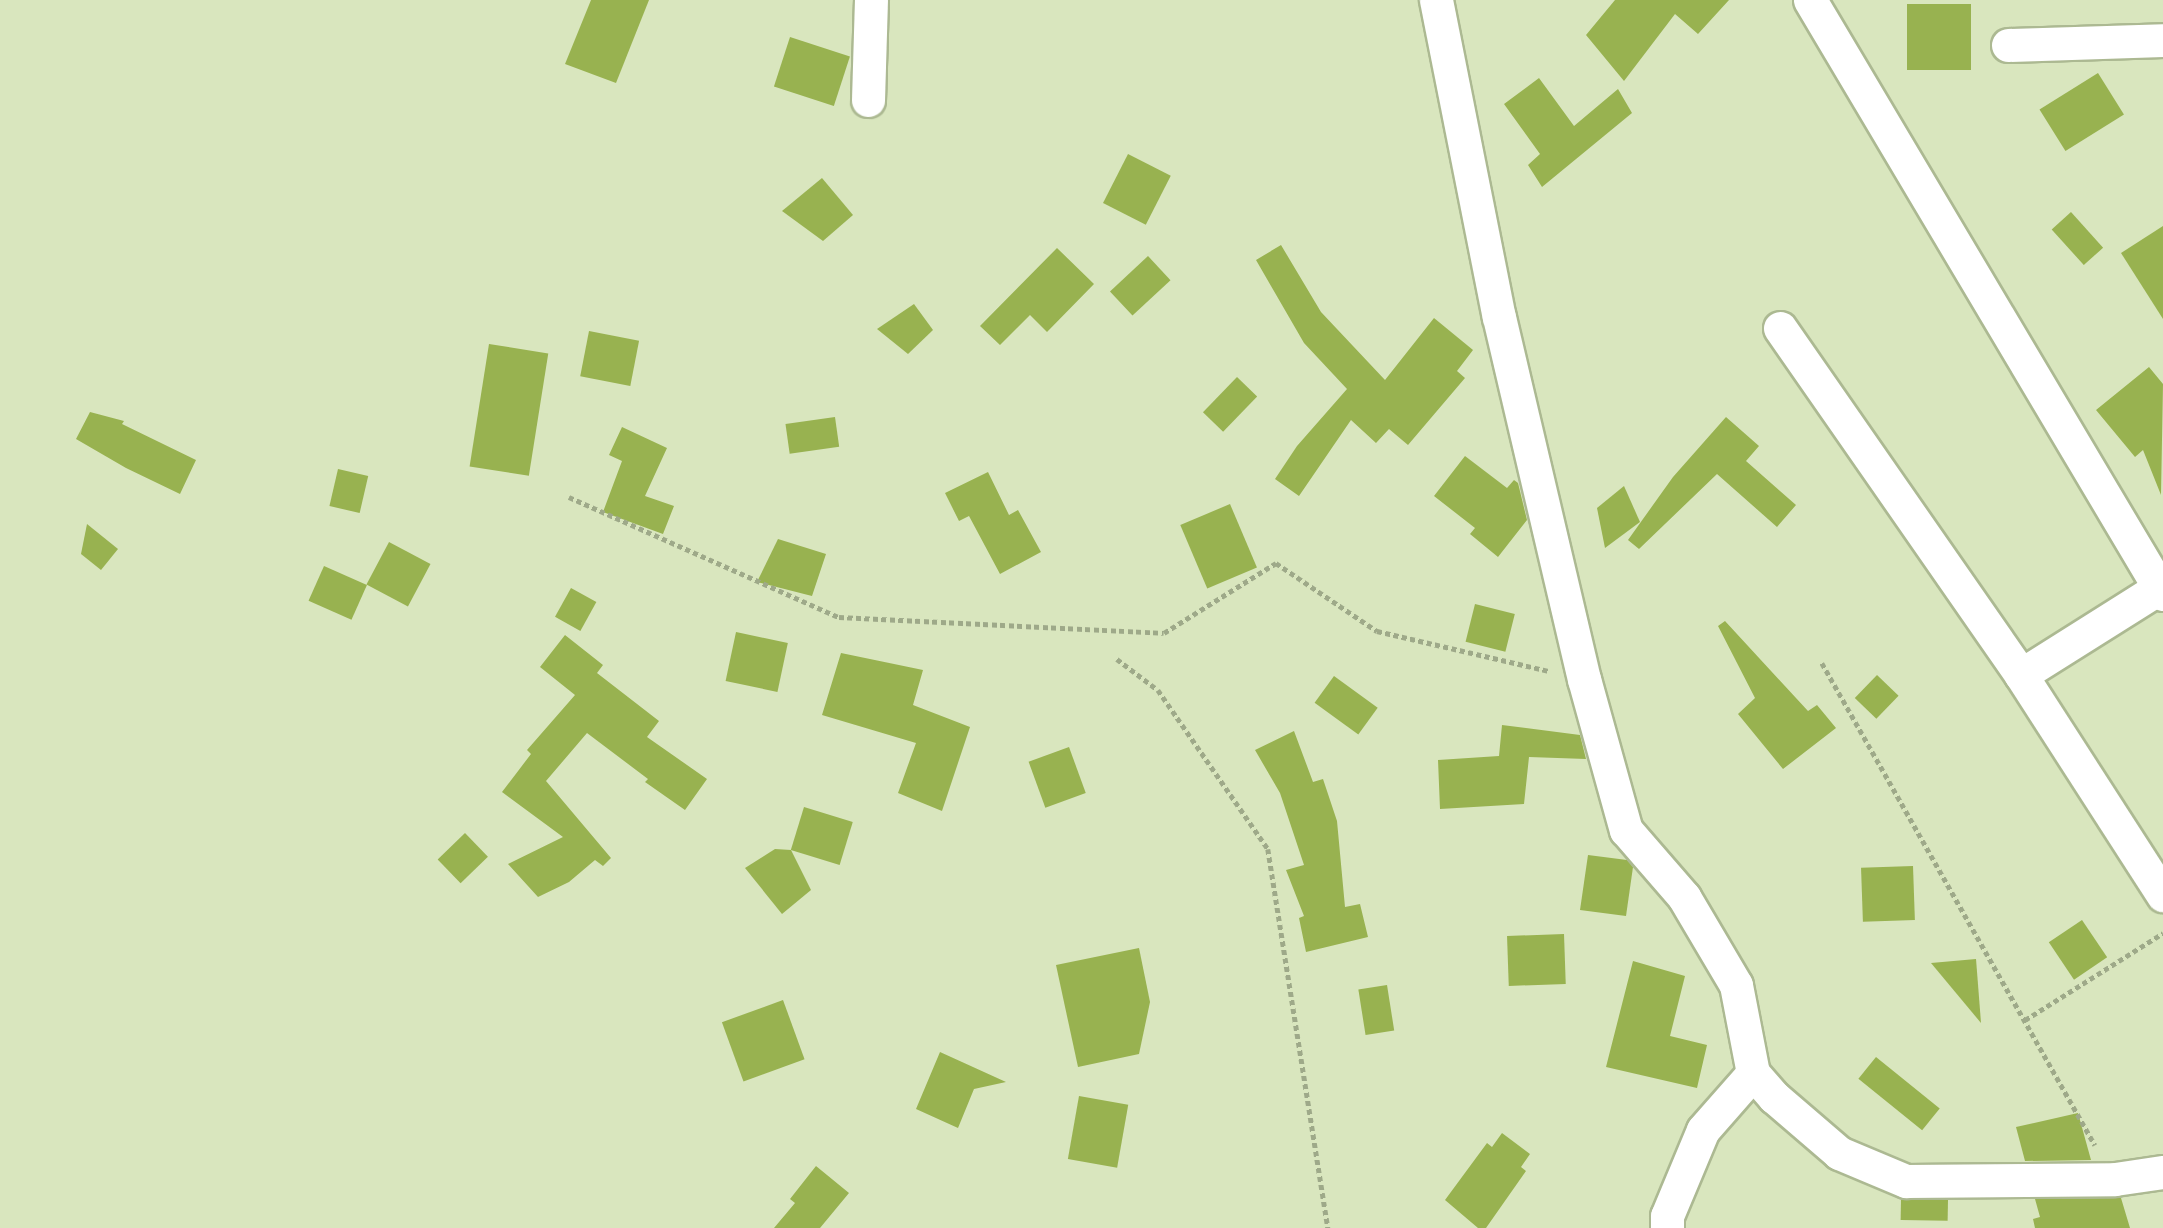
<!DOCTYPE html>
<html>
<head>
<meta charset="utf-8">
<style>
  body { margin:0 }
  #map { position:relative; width:2163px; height:1228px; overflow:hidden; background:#d9e6be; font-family:"Asap Condensed",sans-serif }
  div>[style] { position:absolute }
  .building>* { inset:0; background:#98b250; transform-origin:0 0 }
  .path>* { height:4.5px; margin-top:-2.25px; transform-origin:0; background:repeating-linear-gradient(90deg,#9ea989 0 5px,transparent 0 8.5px) }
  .roads { filter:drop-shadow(2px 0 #acb992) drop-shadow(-2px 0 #acb992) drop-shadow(0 2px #acb992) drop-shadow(0 -2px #acb992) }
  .minor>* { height:33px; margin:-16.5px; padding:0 16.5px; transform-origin:16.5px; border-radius:16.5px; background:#fff }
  span { translate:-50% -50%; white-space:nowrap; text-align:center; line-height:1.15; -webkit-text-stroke:5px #e6f3cb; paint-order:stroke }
</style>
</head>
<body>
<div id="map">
  <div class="building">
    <i style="clip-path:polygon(591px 0,649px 0,616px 83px,565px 64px)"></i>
    <i style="clip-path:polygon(1615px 0,1729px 0,1698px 34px,1675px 14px,1624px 81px,1586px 35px)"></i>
    <i style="left:1907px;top:4px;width:64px;height:66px"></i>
    <i style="left:790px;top:37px;width:63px;height:52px;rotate:18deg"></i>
    <i style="left:2098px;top:73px;width:49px;height:69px;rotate:58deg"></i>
    <i style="clip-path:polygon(1539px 78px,1574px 126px,1618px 89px,1632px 113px,1542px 187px,1528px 165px,1540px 154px,1504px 104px)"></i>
    <i style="left:1128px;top:154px;width:48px;height:55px;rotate:27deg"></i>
    <i style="clip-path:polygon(822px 178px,853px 215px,823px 241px,782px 211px)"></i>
    <i style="left:2071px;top:212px;width:48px;height:26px;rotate:48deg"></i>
    <i style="clip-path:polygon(2163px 226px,2163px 319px,2121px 253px)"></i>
    <i style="clip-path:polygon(1281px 245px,1321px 312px,1385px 380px,1434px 318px,1473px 350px,1457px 371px,1465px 378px,1408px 445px,1389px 429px,1376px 443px,1351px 420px,1299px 496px,1275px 479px,1297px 446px,1347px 389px,1304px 343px,1256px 260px)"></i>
    <i style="clip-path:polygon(1057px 248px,1094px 284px,1047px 332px,1030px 315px,1000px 345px,980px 326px)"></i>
    <i style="left:1148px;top:256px;width:33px;height:52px;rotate:47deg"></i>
    <i style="clip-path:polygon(914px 304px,933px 330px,908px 354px,877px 329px)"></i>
    <i style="left:589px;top:331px;width:51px;height:46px;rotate:11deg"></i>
    <i style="left:489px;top:344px;width:60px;height:124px;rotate:9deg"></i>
    <i style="clip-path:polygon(2149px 367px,2163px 384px,2161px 495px,2143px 450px,2135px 457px,2096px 410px)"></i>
    <i style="left:1237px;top:377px;width:28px;height:49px;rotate:44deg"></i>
    <i style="clip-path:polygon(90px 412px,124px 421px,122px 424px,196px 460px,180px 494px,126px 468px,76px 439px)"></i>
    <i style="left:835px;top:417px;width:30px;height:50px;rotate:82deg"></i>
    <i style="clip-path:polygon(1726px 417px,1759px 446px,1746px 461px,1796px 505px,1777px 527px,1717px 474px,1639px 549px,1628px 540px,1673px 477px)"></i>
    <i style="clip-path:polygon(622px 427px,667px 448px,645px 496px,674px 506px,663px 534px,603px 512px,622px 461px,609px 455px)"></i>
    <i style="clip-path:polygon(1465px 456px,1507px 488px,1514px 480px,1518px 483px,1527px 520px,1498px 557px,1470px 534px,1475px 528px,1434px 496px)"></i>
    <i style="left:338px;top:469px;width:31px;height:38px;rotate:13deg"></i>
    <i style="clip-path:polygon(988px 472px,1009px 515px,1018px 510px,1041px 552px,1000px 574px,969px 516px,959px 521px,945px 493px)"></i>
    <i style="clip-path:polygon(1624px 486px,1640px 522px,1605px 548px,1597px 508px)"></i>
    <i style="left:1230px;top:504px;width:69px;height:54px;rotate:67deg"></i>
    <i style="clip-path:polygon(87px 524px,118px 549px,101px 570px,81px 554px)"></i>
    <i style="clip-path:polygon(778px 539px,826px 554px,812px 596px,757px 582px)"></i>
    <i style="left:389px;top:542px;width:47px;height:48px;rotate:28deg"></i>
    <i style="left:324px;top:566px;width:47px;height:38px;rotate:24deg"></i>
    <i style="left:571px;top:588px;width:29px;height:33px;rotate:29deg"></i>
    <i style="left:1475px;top:604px;width:41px;height:39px;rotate:14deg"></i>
    <i style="clip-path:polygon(1725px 621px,1808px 711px,1817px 705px,1836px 728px,1783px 769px,1738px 714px,1755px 698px,1718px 626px)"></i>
    <i style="left:736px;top:632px;width:53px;height:50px;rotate:12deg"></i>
    <i style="clip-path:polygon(565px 635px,603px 665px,597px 673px,659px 721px,647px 737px,707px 779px,685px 810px,645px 782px,648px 779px,587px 733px,546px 781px,611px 858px,603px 866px,595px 860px,569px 882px,538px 897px,508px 864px,563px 837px,502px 792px,531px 754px,527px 750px,575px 695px,540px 667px)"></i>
    <i style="clip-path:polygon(841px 653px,923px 670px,913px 705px,970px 727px,942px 811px,898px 793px,916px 743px,822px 715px)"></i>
    <i style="left:1877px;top:675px;width:30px;height:32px;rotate:44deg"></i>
    <i style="left:1334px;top:676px;width:54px;height:33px;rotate:36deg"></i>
    <i style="clip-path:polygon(1502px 725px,1580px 735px,1586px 759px,1529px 757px,1524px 804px,1440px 809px,1438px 760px,1499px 756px)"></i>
    <i style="clip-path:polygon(1294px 731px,1313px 782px,1323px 779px,1337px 821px,1345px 907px,1360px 904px,1368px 937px,1306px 952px,1299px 918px,1304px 916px,1286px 870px,1304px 865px,1280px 793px,1255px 750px)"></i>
    <i style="left:1069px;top:747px;width:49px;height:43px;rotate:70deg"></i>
    <i style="left:804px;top:807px;width:51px;height:45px;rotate:17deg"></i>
    <i style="left:465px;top:833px;width:33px;height:38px;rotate:46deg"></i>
    <i style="clip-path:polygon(775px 849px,791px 850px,811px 890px,782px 914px,745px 868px)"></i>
    <i style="clip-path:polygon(1588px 855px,1627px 860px,1633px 867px,1626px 916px,1580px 910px)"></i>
    <i style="left:1913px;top:866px;width:54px;height:52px;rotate:88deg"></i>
    <i style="left:2082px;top:920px;width:45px;height:40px;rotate:56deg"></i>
    <i style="left:1564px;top:934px;width:50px;height:57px;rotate:88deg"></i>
    <i style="clip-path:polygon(1139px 948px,1150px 1002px,1139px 1054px,1078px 1067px,1056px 965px)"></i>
    <i style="clip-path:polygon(1976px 959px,1981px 1023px,1931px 963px)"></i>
    <i style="clip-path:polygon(1633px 961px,1685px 976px,1670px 1036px,1707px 1045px,1697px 1088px,1606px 1067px)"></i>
    <i style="left:1387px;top:985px;width:46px;height:29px;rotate:81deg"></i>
    <i style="left:783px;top:1000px;width:63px;height:65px;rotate:70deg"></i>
    <i style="clip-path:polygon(940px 1052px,1006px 1082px,974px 1089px,958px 1128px,916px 1109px)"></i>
    <i style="left:1876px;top:1057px;width:82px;height:28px;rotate:39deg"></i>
    <i style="left:1079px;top:1096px;width:50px;height:64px;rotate:10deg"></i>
    <i style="clip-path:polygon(2078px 1113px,2091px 1160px,2025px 1161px,2016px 1127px)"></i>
    <i style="clip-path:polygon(1502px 1133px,1530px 1154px,1521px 1167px,1526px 1171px,1486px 1228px,1478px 1228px,1445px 1200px,1487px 1143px,1492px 1147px)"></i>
    <i style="clip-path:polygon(816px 1166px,849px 1193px,820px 1228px,774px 1228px,795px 1203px,790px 1199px)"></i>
    <i style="clip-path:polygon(2101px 1198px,2121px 1198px,2130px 1228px,2035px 1228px,2033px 1219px,2040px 1217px,2035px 1199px)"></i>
    <i style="left:1901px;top:1199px;width:47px;height:21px;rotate:1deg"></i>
  </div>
  <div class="path">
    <i style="left:569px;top:497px;width:295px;rotate:24deg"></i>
    <i style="left:839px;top:617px;width:325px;rotate:2.8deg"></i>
    <i style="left:1164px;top:633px;width:132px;rotate:-32deg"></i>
    <i style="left:1276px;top:563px;width:122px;rotate:34deg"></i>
    <i style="left:1377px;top:631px;width:177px;rotate:13.1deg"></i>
    <i style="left:1117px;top:659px;width:51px;rotate:37.1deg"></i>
    <i style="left:1158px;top:690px;width:193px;rotate:55.3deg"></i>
    <i style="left:1268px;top:849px;width:384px;rotate:81deg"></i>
    <i style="left:1822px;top:663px;width:554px;rotate:60.47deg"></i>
    <i style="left:2025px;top:1020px;width:163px;rotate:-32.2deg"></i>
  </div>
  <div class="roads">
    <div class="minor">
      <i style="left:1436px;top:0;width:323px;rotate:78.8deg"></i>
      <i style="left:1499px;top:317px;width:372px;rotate:76.8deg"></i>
      <i style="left:1584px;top:679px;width:157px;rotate:74.5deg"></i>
      <i style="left:1626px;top:830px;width:89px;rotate:49.1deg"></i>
      <i style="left:1684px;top:897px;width:102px;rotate:59.4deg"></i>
      <i style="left:1736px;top:985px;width:90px;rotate:79.1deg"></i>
      <i style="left:1753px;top:1073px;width:32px;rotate:49deg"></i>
      <i style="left:1774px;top:1097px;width:86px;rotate:40.7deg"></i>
      <i style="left:1839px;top:1153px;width:73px;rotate:22.7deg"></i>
      <i style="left:1906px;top:1181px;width:209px;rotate:-0.5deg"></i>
      <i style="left:2115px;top:1179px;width:49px;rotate:-8.3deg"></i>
      <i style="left:1810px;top:0;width:691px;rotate:59.28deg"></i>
      <i style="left:2008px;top:45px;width:155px;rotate:-1.8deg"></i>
      <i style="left:868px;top:100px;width:100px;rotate:-88.3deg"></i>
      <i style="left:1780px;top:328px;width:422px;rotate:55.2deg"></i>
      <i style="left:2159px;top:588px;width:163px;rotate:147.8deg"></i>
      <i style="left:2021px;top:675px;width:262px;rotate:57.2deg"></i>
      <i style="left:1667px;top:1228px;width:12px;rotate:-90deg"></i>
      <i style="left:1667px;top:1216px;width:93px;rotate:-67.3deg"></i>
      <i style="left:1703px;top:1130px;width:76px;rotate:-48.7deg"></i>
    </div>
  </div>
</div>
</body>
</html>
